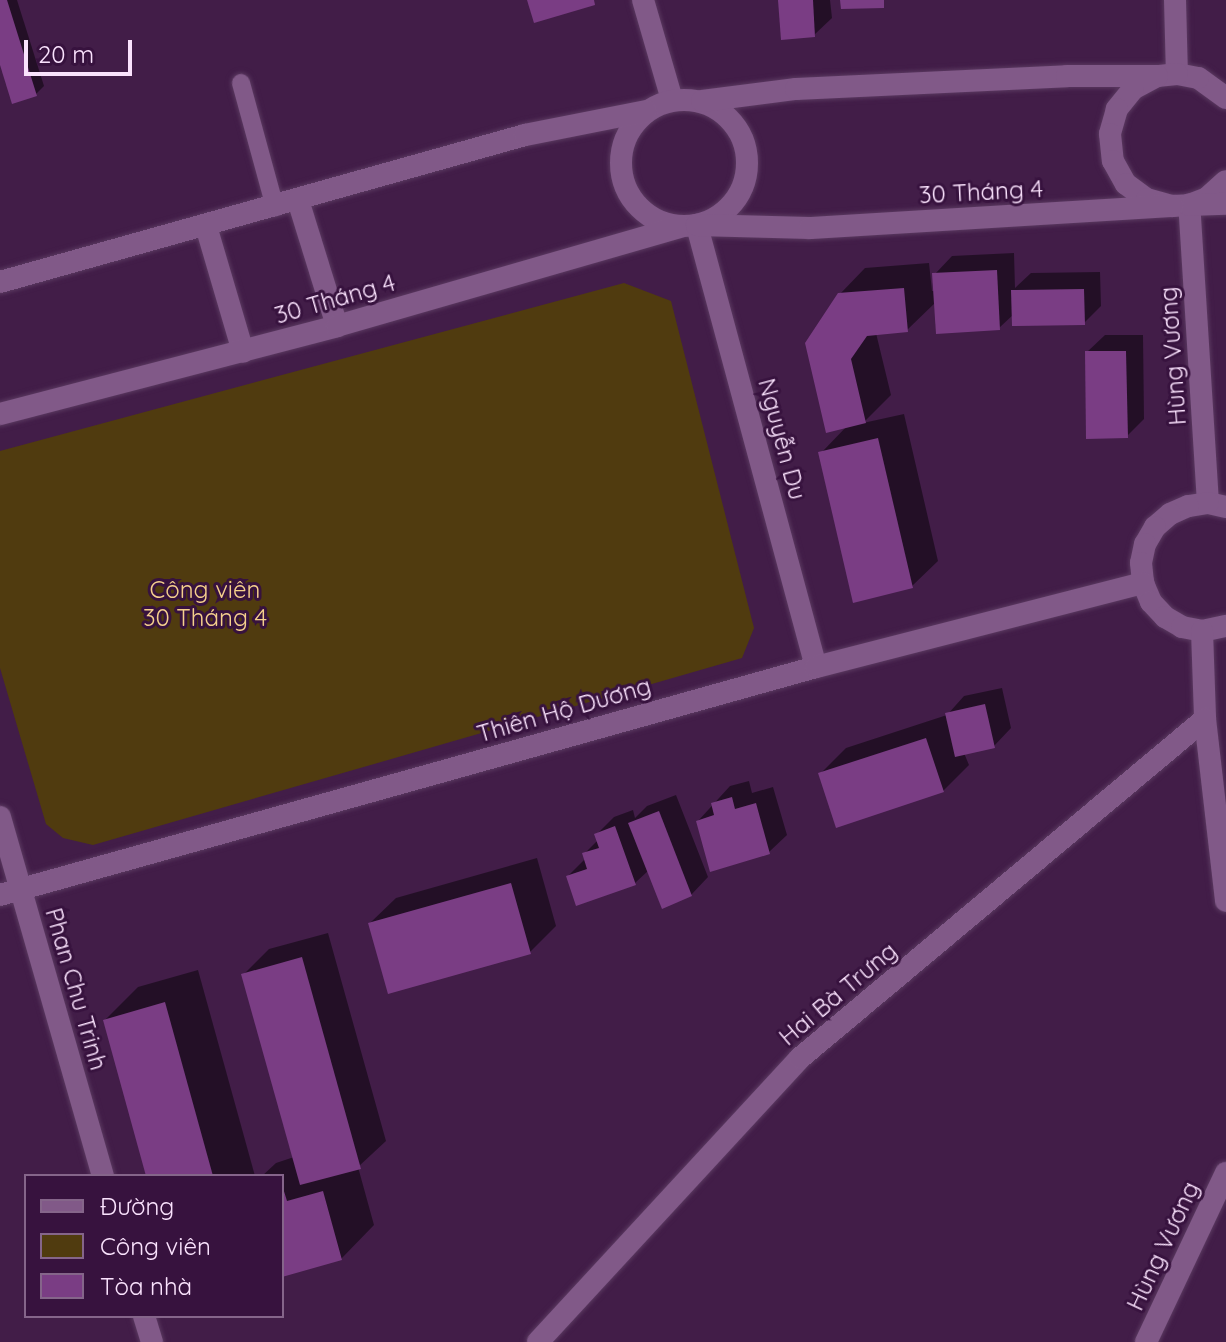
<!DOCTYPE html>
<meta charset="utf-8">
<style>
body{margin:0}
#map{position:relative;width:1226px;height:1342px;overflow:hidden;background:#421d48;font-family:Quicksand,sans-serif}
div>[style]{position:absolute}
.green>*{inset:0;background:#503b0f}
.shadow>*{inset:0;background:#0007}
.building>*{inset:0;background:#7a3d84}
.roads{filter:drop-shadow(0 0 2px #5a3960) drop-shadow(0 0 2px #5a3960)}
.service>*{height:18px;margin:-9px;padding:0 9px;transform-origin:9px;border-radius:9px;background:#815988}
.tertiary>*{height:22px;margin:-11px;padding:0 11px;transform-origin:11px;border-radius:11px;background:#815988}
.tertiary>.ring{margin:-11px;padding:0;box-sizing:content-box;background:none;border:22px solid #815988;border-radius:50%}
span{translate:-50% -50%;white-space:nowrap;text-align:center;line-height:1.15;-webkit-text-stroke:6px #37123e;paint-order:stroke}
.street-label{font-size:24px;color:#fae2fd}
.park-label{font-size:24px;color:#f5d08c}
.legend{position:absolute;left:24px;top:1174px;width:260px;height:144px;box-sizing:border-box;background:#37123e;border:2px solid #85658a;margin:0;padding:10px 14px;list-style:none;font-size:24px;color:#fae2fd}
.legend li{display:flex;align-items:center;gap:16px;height:40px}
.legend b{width:40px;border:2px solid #85658a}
.scale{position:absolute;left:24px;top:40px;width:108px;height:36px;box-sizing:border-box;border:4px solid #fae2fd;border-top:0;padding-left:10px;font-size:24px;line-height:28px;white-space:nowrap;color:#fae2fd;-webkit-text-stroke:6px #37123e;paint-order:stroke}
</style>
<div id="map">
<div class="green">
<div style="clip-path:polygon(624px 283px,671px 301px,754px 628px,742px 658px,93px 845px,63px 838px,46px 824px,0 668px,0 451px)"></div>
</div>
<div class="shadow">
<div style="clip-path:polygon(0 0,17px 0,44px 86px,36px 94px,0 59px)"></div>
<div style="clip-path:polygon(780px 0,830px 0,832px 18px,814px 35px)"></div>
<div style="clip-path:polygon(1014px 253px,1015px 288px,1031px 273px,1100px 272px,1101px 306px,1084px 323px,1014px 314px,999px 328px,936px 302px,907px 330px,876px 333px,891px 395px,863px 423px,904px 414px,938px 561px,912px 586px,821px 453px,848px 425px,839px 295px,865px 268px,929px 263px,932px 291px,935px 291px,935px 274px,952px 256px)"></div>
<div style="clip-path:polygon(1105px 335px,1143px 335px,1144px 419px,1127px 436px,1087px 352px)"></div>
<div style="clip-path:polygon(1002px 688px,1011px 728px,994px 746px,964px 753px,969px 765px,943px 791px,820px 774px,846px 748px,947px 715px,964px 696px)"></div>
<div style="clip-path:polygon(749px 781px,752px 793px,773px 787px,787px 835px,769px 852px,698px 821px,730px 786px)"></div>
<div style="clip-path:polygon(676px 795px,708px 877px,691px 895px,649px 870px,635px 883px,568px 876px,586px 858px,584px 854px,598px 840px,597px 834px,614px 817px,633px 810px,635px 818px,647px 806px)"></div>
<div style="clip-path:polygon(537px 858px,556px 926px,530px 952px,370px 923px,396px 898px)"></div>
<div style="clip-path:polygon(328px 933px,386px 1141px,358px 1167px,374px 1225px,341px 1259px,282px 1275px,282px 1176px,262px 1176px,276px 1163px,294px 1157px,243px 975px,269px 949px)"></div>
<div style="clip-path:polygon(198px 970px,255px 1176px,148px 1176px,105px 1020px,138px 987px)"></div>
</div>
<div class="building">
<div style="clip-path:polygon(0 0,7px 0,37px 96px,12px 104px,0 65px)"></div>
<div style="clip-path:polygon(527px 0,594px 0,595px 5px,534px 23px)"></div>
<div style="clip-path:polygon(778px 0,813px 0,815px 37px,781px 40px)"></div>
<div style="clip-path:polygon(840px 0,884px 0,884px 8px,841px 9px)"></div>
<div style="clip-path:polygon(997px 270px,1000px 330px,936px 334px,932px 273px)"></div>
<div style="clip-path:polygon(904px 288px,908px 332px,867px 336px,851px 359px,866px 423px,826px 433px,805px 343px,838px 293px)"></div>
<div style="clip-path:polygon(1084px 289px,1085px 325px,1012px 326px,1011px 290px)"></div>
<div style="clip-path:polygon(1085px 351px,1126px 351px,1128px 438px,1086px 439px)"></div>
<div style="clip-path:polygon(878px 438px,913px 588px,853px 603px,818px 452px)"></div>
<div style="clip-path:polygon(985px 704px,995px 748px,955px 757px,945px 713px)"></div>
<div style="clip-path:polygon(926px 738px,944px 792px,836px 828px,818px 773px)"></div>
<div style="clip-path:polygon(732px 797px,735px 809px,756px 803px,770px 854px,710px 872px,696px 821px,714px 815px,711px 803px)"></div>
<div style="clip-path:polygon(659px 811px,692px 896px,662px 909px,628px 823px)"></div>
<div style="clip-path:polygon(615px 826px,636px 885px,576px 906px,566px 876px,587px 869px,582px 853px,599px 848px,594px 834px)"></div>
<div style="clip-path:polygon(511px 883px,531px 954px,388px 994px,368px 923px)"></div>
<div style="clip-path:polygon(302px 957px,361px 1169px,300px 1185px,241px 974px)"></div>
<div style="clip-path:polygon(165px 1002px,213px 1176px,146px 1176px,103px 1020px)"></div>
<div style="clip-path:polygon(283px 1188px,287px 1201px,323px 1191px,342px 1260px,282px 1277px)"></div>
</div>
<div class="roads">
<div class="service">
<div style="left:241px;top:83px;width:129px;rotate:74.7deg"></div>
</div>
<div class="tertiary">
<div style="left:643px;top:0;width:104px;rotate:73.8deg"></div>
<div style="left:1175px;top:0;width:74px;rotate:88.5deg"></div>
<div style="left:1226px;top:98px;width:34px;rotate:-144deg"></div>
<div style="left:1198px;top:78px;width:21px;rotate:-169deg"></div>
<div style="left:1177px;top:74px;width:20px;rotate:174deg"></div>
<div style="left:1157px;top:76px;width:27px;rotate:152deg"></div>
<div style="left:1133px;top:89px;width:26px;rotate:129deg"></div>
<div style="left:1117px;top:109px;width:26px;rotate:106deg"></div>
<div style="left:1110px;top:134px;width:27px;rotate:84deg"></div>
<div style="left:1113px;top:161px;width:26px;rotate:61deg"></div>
<div style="left:1126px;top:184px;width:26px;rotate:36deg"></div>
<div style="left:1147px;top:199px;width:26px;rotate:16deg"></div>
<div style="left:1172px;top:206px;width:17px;rotate:-3deg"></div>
<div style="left:1189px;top:205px;width:19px;rotate:-21deg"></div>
<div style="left:1207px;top:198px;width:25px;rotate:-42deg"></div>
<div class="ring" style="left:621px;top:100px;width:104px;height:104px"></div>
<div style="left:702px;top:101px;width:95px;rotate:-7.3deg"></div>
<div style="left:796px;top:89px;width:271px;rotate:-2.7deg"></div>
<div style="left:1067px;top:76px;width:90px"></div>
<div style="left:298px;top:200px;width:132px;rotate:72.8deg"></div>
<div style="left:206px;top:226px;width:131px;rotate:73.6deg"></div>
<div style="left:0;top:282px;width:545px;rotate:-15.64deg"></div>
<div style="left:525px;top:135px;width:123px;rotate:-11.2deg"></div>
<div style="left:0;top:414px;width:348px;rotate:-14.6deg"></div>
<div style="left:337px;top:326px;width:358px;rotate:-16.1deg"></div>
<div style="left:1208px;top:503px;width:299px;rotate:-93.6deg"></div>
<div style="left:1189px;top:205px;width:37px;rotate:-2deg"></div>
<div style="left:1226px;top:507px;width:18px;rotate:-167deg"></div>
<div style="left:1208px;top:503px;width:20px;rotate:171deg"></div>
<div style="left:1188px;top:506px;width:20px;rotate:156deg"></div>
<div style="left:1170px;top:514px;width:20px;rotate:139deg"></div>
<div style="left:1155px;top:527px;width:20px;rotate:120deg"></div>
<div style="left:1145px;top:544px;width:19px;rotate:102deg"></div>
<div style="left:1141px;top:563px;width:20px;rotate:84deg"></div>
<div style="left:1143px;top:583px;width:21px;rotate:67deg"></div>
<div style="left:1151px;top:602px;width:21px;rotate:47deg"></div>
<div style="left:1165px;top:617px;width:20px;rotate:30deg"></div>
<div style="left:1182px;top:627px;width:20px;rotate:11deg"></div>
<div style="left:1202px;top:631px;width:25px;rotate:-12deg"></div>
<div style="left:1202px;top:631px;width:88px;rotate:88deg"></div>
<div style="left:1205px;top:719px;width:183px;rotate:83.4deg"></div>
<div style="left:816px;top:667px;width:458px;rotate:-105.1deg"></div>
<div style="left:697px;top:225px;width:113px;rotate:1.5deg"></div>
<div style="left:810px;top:228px;width:363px;rotate:-3.5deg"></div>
<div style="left:0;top:817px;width:373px;rotate:74deg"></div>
<div style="left:0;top:895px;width:847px;rotate:-15.61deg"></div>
<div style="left:816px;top:667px;width:338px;rotate:-14.4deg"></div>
<div style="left:144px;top:1316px;width:27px;rotate:73deg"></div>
<div style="left:538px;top:1342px;width:386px;rotate:-47.3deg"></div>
<div style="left:800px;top:1058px;width:528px;rotate:-39.93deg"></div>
<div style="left:1146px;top:1342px;width:187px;rotate:-64.7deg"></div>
</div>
</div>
<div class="street-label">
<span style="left:981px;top:192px;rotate:-3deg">30 Tháng 4</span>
<span style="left:335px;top:299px;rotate:-16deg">30 Tháng 4</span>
<span style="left:1173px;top:356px;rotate:-94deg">Hùng Vương</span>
<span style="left:782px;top:439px;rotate:75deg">Nguyễn Du</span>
<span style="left:564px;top:710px;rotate:-16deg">Thiên Hộ Dương</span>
<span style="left:76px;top:989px;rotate:74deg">Phan Chu Trinh</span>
<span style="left:838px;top:994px;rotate:-40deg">Hai Bà Trưng</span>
<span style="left:1163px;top:1246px;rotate:-65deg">Hùng Vương</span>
</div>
<div class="park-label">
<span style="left:205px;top:604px">Công viên<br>30 Tháng 4</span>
</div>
<ul class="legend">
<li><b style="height:10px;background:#815988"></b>Đường</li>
<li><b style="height:22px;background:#503b0f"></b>Công viên</li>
<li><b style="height:22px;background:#7a3d84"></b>Tòa nhà</li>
</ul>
<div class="scale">20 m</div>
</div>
